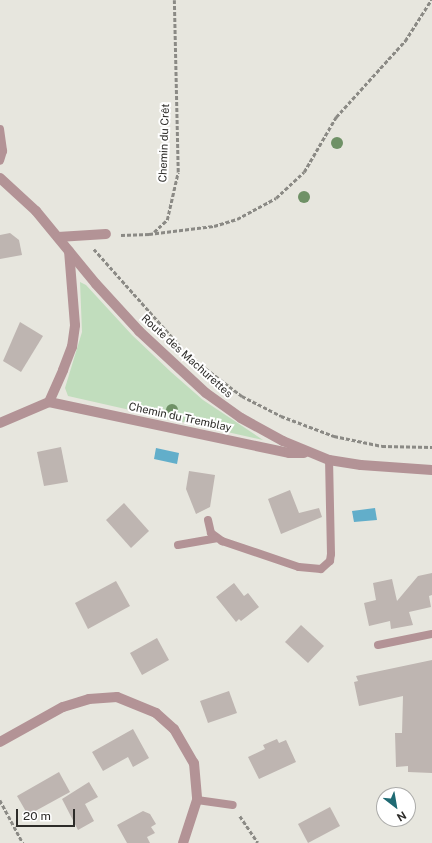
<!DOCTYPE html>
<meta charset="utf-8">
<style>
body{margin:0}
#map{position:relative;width:432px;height:843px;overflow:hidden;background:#e7e6de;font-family:"Public Sans",sans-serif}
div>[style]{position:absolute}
.green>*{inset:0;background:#c1ddbd}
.water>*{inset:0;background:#62aeca}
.building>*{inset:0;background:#beb5b1}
.path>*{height:2.5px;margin-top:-1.25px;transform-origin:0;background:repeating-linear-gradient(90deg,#8b8a85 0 4px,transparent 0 6px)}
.lane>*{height:8px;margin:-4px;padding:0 4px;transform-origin:4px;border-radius:4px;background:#b39396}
.street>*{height:10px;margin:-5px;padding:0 5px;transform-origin:5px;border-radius:5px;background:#b39396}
.trees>*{width:12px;height:12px;margin:-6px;border-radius:50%;background:#6f9166}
span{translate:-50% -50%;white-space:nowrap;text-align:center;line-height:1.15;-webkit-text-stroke:4px #fff;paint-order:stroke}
.street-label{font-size:11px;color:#2d2c29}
.north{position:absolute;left:376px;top:787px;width:40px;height:40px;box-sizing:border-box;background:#fff;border:1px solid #ababa9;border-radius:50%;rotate:149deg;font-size:11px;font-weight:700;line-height:16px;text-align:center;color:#2d2c29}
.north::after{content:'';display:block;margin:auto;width:14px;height:18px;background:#1f6a73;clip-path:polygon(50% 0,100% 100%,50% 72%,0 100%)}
.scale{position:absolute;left:16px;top:809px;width:59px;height:18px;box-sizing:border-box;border:2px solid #2d2c29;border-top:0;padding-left:5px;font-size:12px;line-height:14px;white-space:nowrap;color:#2d2c29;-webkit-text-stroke:3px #fff;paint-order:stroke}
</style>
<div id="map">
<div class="green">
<div style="clip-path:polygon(80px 282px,86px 285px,132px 335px,171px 372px,203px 400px,263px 440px,68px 396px,65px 388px,82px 332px)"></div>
</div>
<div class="water">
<div style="clip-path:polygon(156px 448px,179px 453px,177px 464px,154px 459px)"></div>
<div style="clip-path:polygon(375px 508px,377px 520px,354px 522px,352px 511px)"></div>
</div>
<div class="building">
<div style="clip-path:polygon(10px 233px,19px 240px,22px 255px,0 259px,0 235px)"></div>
<div style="clip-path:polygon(20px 322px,43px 336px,21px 372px,3px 361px)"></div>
<div style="clip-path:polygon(61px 447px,68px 482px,44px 486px,37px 452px)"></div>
<div style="clip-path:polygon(189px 471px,215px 475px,210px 507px,196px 514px,186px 489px)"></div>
<div style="clip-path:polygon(290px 490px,299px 513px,319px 508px,322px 517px,281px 534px,268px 499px)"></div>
<div style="clip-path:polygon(124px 503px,149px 531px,131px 548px,106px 520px)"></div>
<div style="clip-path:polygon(432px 573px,432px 595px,429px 596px,431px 607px,409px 612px,413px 625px,391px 629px,390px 621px,369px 626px,364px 603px,376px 600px,373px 583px,392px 579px,397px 601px,418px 576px)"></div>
<div style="clip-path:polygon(116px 581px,130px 606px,88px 629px,75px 603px)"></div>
<div style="clip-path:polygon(234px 583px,244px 596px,248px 593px,259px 607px,241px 621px,239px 619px,236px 622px,216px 597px)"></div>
<div style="clip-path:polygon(301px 625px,324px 646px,308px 663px,285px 642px)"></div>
<div style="clip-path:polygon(157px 638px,169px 660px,142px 675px,130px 653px)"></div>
<div style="clip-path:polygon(432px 660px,432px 773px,408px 772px,408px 766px,396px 767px,395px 733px,402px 733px,403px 696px,359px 706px,354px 682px,358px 681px,356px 676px)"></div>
<div style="clip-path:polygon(229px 691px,237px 713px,208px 723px,200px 701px)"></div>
<div style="clip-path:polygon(133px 729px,149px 758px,133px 767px,128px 757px,103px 771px,92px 752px)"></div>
<div style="clip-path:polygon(277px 739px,279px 743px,286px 740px,296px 762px,259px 779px,248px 757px,265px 749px,263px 745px)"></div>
<div style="clip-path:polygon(59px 772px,70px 792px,28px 815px,17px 796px)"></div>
<div style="clip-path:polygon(89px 782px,98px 797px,85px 804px,94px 821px,78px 830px,62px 799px)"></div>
<div style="clip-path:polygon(330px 807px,340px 826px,308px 843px,298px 824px)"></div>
<div style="clip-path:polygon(143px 811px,150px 814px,156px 824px,151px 827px,155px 833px,147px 837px,150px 843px,127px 843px,117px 825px)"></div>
</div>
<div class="path">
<div style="left:154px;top:232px;width:18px;rotate:-43deg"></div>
<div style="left:167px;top:220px;width:49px;rotate:-77.1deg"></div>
<div style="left:178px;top:172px;width:172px;rotate:-91.3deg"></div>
<div style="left:149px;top:234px;width:65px;rotate:-7deg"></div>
<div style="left:214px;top:226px;width:24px;rotate:-17deg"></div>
<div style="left:237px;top:219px;width:44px;rotate:-28.3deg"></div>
<div style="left:276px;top:198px;width:38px;rotate:-43deg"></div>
<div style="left:304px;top:172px;width:64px;rotate:-59.8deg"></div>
<div style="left:336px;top:117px;width:103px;rotate:-47.8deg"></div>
<div style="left:405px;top:41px;width:49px;rotate:-57.6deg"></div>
<div style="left:121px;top:235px;width:29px;rotate:-2deg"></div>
<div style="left:94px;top:249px;width:131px;rotate:48.4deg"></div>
<div style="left:196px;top:361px;width:58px;rotate:37.3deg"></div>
<div style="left:242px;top:396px;width:44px;rotate:27.1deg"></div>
<div style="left:281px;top:416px;width:57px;rotate:20.7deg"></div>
<div style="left:334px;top:436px;width:49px;rotate:11.8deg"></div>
<div style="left:382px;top:446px;width:50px;rotate:1.1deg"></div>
<div style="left:0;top:800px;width:49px;rotate:61.9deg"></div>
<div style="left:240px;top:816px;width:32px;rotate:56deg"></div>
</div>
<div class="lane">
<div style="left:0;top:129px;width:22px;rotate:82deg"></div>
<div style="left:3px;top:151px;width:10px;rotate:107deg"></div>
<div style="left:208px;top:520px;width:13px;rotate:77deg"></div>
<div style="left:211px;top:533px;width:14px;rotate:36deg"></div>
<div style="left:222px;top:541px;width:81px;rotate:18.7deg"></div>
<div style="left:299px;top:567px;width:22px;rotate:5deg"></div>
<div style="left:321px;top:569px;width:12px;rotate:-42deg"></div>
<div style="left:330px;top:561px;width:7px;rotate:-82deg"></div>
<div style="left:331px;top:554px;width:94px;rotate:-91.2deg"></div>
<div style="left:178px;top:545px;width:39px;rotate:-10deg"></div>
<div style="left:378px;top:645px;width:55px;rotate:-11.5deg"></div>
<div style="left:197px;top:800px;width:36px;rotate:8deg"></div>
</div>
<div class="street">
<div style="left:0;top:178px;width:49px;rotate:42.5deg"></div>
<div style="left:36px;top:211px;width:94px;rotate:50.6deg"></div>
<div style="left:96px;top:284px;width:64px;rotate:47.5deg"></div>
<div style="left:139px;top:331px;width:91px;rotate:42.8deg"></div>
<div style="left:206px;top:393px;width:43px;rotate:35.5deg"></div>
<div style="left:241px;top:418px;width:48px;rotate:28.7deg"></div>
<div style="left:283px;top:441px;width:50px;rotate:22.4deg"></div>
<div style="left:329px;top:460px;width:32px;rotate:9deg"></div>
<div style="left:361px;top:465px;width:71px;rotate:4deg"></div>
<div style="left:58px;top:237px;width:48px;rotate:-3.6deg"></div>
<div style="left:49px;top:402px;width:245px;rotate:12deg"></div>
<div style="left:289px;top:453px;width:15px"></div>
<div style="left:0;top:423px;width:53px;rotate:-23.2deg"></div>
<div style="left:49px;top:402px;width:35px;rotate:-66deg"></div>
<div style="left:63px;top:370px;width:25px;rotate:-69deg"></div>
<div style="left:72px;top:347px;width:22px;rotate:-82deg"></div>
<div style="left:75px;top:325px;width:74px;rotate:-94.6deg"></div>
<div style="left:0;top:742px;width:72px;rotate:-29.1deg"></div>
<div style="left:63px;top:707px;width:27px;rotate:-17deg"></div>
<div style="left:89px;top:699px;width:28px;rotate:-4deg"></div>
<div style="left:117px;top:697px;width:42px;rotate:22.3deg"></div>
<div style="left:156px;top:713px;width:24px;rotate:42deg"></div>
<div style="left:174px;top:729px;width:39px;rotate:60deg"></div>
<div style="left:194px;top:763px;width:37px;rotate:85deg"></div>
<div style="left:197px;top:800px;width:45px;rotate:108deg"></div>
</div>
<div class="trees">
<div style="left:337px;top:143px"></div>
<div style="left:304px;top:197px"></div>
<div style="left:172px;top:410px"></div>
</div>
<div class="street-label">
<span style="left:164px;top:143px;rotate:-88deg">Chemin du Crêt</span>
<span style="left:187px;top:356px;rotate:42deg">Route des Machurettes</span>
<span style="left:180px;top:417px;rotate:12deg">Chemin du Tremblay</span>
</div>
<div class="north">N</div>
<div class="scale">20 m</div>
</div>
